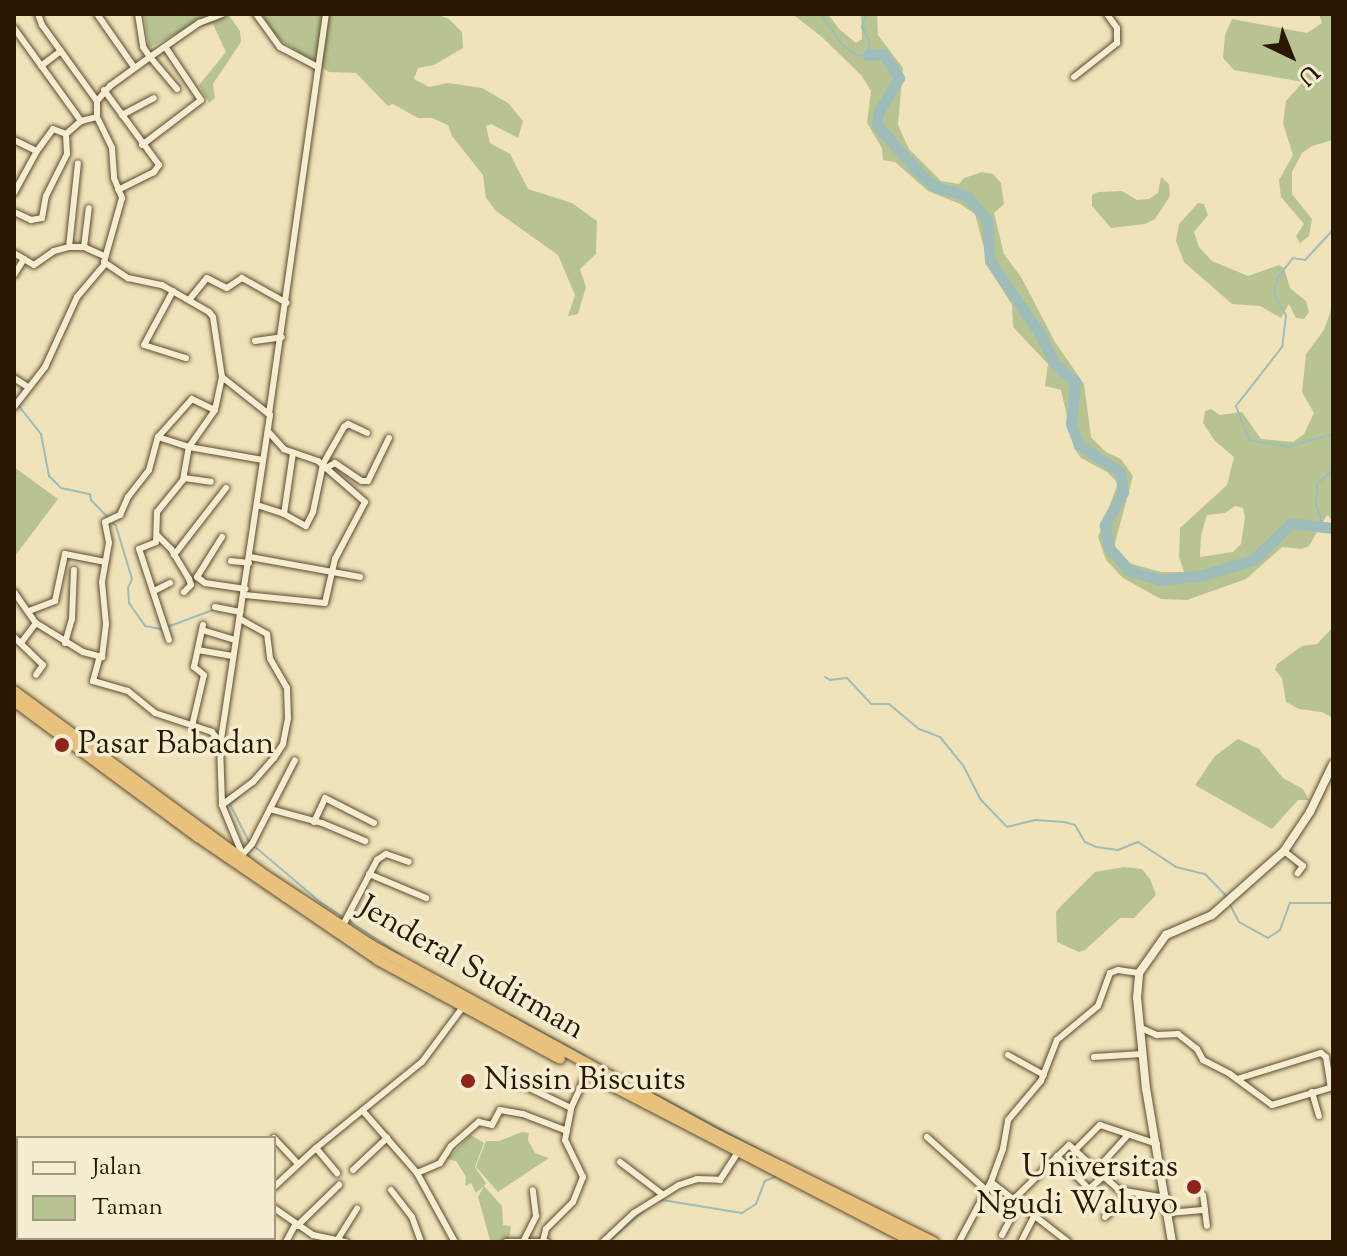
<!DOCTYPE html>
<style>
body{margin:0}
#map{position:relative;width:1347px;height:1256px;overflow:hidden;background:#f0e3b9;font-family:"Sorts Mill Goudy",serif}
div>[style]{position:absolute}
.green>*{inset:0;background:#b7c491}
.stream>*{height:2px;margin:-1px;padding:0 1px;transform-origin:1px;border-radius:1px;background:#9ebcb9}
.river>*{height:11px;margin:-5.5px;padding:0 5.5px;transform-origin:5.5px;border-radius:5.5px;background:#9ebcb9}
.roads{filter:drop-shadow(0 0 2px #5c4a30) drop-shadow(0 0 2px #5c4a30)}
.street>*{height:6px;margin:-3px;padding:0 3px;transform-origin:3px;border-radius:3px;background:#f5edd2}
.secondary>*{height:8px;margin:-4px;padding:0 4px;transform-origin:4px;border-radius:4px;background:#f5edd2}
.highway>*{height:10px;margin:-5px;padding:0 5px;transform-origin:5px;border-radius:5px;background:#e8c27c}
.dots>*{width:22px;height:22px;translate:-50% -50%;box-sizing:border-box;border:4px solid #f5edd2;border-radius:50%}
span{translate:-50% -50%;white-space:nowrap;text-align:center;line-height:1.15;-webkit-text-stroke:7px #f5edd2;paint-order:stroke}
.poi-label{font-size:32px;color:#2a1702}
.left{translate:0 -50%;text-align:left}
.right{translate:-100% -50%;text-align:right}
.street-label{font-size:32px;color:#2a1702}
.frame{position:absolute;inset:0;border:16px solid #2a1702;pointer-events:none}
.legend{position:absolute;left:16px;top:1136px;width:260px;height:104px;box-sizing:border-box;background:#f5edd2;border:2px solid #a4977f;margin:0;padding:10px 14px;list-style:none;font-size:24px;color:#2a1702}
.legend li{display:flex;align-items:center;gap:16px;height:40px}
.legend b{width:40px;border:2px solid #a4977f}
.north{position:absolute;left:1251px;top:16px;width:80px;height:80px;-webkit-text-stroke:6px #f5edd2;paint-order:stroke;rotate:137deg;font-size:22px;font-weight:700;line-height:32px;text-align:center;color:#2a1702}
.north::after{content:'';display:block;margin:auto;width:28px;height:36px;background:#2a1702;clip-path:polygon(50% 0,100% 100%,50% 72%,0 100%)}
</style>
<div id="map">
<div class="green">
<div style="clip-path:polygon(144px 14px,228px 14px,240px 31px,241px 42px,213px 84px,215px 98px,209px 103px,199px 85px,226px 52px,213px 24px,185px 29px,149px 48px)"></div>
<div style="clip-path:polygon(262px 14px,436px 14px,449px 19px,462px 32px,463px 48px,434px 65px,418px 68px,414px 79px,429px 87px,448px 83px,482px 88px,508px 103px,523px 121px,518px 138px,491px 124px,486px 126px,490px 143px,510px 154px,528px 189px,572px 203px,597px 221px,596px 254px,580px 269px,586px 287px,578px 314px,568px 316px,575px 295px,558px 255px,496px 211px,486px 198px,483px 175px,452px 136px,448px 125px,432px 118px,418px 118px,393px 104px,388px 106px,356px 73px,329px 72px,276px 37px)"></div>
<div style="clip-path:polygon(evenodd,787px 14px,828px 14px,839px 29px,856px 43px,862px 39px,861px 14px,877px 14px,878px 35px,903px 68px,898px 125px,909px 149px,941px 181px,959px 184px,964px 178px,982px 172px,993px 174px,1001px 183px,1004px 204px,994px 213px,1004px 254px,1021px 277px,1055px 342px,1084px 384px,1091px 437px,1106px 452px,1121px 459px,1133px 476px,1115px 543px,1116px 554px,1125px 562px,1161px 572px,1184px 572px,1179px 557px,1180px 528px,1227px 485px,1234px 457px,1215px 441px,1203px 423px,1205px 411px,1211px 409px,1220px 415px,1242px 412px,1261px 439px,1293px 442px,1304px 434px,1314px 413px,1302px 392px,1306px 354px,1324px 330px,1333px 304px,1333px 521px,1327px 515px,1309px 546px,1302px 549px,1282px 547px,1246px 579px,1187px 600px,1161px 599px,1123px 578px,1106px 560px,1098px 537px,1118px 483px,1107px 472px,1081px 458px,1074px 448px,1061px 390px,1045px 386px,1048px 364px,1013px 327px,1012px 305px,990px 270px,975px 214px,960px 204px,928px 191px,895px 162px,883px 160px,882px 148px,867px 123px,871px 91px,861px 75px,823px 38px,795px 16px,787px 14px,1235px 506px,1243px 508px,1245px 517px,1241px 544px,1233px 552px,1200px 557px,1201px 535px,1207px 515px,1225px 513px,1235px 506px)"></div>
<div style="clip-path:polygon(1319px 14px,1333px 14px,1333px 140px,1312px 146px,1302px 153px,1292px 172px,1292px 194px,1312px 219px,1309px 236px,1300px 243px,1296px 236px,1304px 224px,1281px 197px,1279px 180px,1293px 155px,1283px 123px,1286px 101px,1303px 82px,1234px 70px,1223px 58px,1225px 35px,1232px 19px,1307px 33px,1322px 23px)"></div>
<div style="clip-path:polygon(1161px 177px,1169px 184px,1170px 196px,1155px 219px,1145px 224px,1111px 228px,1092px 206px,1092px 195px,1098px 192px,1122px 191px,1137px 200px,1149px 199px,1158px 193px)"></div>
<div style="clip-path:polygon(1198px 203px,1204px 204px,1208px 215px,1194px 232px,1199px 247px,1212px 261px,1248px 276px,1279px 265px,1284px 268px,1290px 288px,1306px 301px,1309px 312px,1304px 319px,1296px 318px,1289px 304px,1281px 318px,1260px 306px,1232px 304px,1184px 262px,1176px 241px,1179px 224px)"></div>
<div style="clip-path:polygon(14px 467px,58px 499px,15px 556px,14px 555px)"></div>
<div style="clip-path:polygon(1333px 627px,1333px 718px,1322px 712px,1299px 709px,1286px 702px,1282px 678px,1275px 670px,1277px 664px,1302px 646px,1317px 644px)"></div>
<div style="clip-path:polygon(1238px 739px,1259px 749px,1283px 778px,1303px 789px,1309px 800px,1298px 800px,1272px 829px,1195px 785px,1215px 756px)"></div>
<div style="clip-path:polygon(1124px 867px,1142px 869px,1150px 879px,1156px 895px,1134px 918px,1120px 918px,1085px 950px,1079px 952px,1057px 942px,1056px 912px,1060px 907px,1095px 872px)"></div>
<div style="clip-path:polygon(522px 1132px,529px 1133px,528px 1140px,535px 1153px,549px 1158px,498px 1192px,476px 1167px,486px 1141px,499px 1141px)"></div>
<div style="clip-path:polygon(471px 1135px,484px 1143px,475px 1167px,486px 1183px,484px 1186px,502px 1206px,503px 1225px,511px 1226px,509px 1240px,490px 1240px,478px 1197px,484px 1186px,476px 1193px,471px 1183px,465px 1186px,466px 1177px,460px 1167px,456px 1161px,447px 1159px)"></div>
</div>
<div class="stream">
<div style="left:820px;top:14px;width:37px;rotate:54deg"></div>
<div style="left:842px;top:44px;width:18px;rotate:38deg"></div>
<div style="left:856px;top:55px;width:12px"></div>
<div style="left:868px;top:55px;width:15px;rotate:-86deg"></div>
<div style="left:869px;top:40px;width:15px;rotate:-118deg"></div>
<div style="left:862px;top:27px;width:14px;rotate:-73deg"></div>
<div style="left:1333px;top:230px;width:41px;rotate:133deg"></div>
<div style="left:1305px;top:260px;width:12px;rotate:-171deg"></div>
<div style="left:1293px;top:258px;width:24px;rotate:128deg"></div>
<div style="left:1278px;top:277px;width:16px;rotate:104deg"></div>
<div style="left:1274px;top:293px;width:26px;rotate:62deg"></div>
<div style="left:1286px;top:316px;width:31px;rotate:97deg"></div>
<div style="left:1282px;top:347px;width:75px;rotate:127.9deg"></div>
<div style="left:1236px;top:406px;width:36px;rotate:69deg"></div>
<div style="left:1249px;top:440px;width:39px;rotate:10deg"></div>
<div style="left:1287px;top:447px;width:48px;rotate:-15.8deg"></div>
<div style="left:19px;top:406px;width:36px;rotate:52deg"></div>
<div style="left:41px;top:434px;width:43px;rotate:79.2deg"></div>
<div style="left:49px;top:476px;width:17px;rotate:45deg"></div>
<div style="left:61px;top:488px;width:30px;rotate:12deg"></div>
<div style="left:90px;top:494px;width:6px;rotate:81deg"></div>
<div style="left:91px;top:500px;width:36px;rotate:46deg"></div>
<div style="left:116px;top:526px;width:55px;rotate:73.2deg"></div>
<div style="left:132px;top:579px;width:10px;rotate:114deg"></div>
<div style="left:128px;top:588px;width:15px;rotate:86deg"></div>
<div style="left:129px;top:603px;width:28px;rotate:55deg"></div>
<div style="left:145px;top:626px;width:16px;rotate:11deg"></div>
<div style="left:1323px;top:526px;width:23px;rotate:-108deg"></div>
<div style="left:1316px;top:504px;width:20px;rotate:-87deg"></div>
<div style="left:1317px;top:484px;width:22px;rotate:-43deg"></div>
<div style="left:167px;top:627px;width:49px;rotate:-20.3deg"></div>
<div style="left:825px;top:677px;width:6px;rotate:31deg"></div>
<div style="left:830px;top:680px;width:17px;rotate:-7deg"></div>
<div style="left:847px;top:678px;width:35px;rotate:47deg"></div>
<div style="left:871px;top:704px;width:18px"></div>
<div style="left:889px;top:704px;width:39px;rotate:40deg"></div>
<div style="left:919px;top:729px;width:22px;rotate:21deg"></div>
<div style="left:940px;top:737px;width:38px;rotate:51deg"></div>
<div style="left:964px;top:767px;width:37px;rotate:63deg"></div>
<div style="left:981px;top:800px;width:37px;rotate:46deg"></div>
<div style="left:1007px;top:827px;width:29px;rotate:-14deg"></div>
<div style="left:1035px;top:820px;width:29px;rotate:4deg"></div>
<div style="left:1064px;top:822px;width:11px;rotate:15deg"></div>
<div style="left:1075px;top:825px;width:20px;rotate:60deg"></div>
<div style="left:1085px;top:842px;width:12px;rotate:24deg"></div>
<div style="left:1096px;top:847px;width:22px;rotate:8deg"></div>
<div style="left:1118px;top:850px;width:22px;rotate:-22deg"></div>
<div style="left:1138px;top:842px;width:45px;rotate:33.3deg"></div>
<div style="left:1176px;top:867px;width:30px;rotate:14deg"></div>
<div style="left:1205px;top:874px;width:32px;rotate:46deg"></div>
<div style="left:286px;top:744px;width:32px;rotate:-81deg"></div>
<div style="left:239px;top:797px;width:11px;rotate:142deg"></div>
<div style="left:230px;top:804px;width:42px;rotate:63.4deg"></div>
<div style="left:254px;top:846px;width:87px;rotate:40.3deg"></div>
<div style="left:320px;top:902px;width:98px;rotate:33.4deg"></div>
<div style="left:1229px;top:903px;width:21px;rotate:62deg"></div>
<div style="left:1239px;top:922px;width:33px;rotate:29deg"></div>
<div style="left:1268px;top:938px;width:14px;rotate:-34deg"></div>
<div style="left:1280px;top:930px;width:29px;rotate:-70deg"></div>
<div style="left:1290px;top:903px;width:43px"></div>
<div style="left:510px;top:1015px;width:85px;rotate:28.7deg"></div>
<div style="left:636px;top:1084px;width:168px;rotate:28.1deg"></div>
<div style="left:662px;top:1200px;width:81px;rotate:9.2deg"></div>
<div style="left:742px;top:1213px;width:17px;rotate:-33deg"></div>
<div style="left:756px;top:1204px;width:25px;rotate:-69deg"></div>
<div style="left:765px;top:1181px;width:13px;rotate:-23deg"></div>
<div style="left:608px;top:1242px;width:50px;rotate:-41deg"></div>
</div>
<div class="river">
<div style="left:868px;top:55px;width:15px;rotate:-4deg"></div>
<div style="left:883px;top:54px;width:29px;rotate:56deg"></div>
<div style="left:899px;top:78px;width:41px;rotate:121deg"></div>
<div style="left:878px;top:113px;width:12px;rotate:95deg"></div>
<div style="left:877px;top:125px;width:68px;rotate:48.6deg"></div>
<div style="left:922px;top:176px;width:18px;rotate:38deg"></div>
<div style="left:936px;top:187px;width:32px;rotate:16deg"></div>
<div style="left:967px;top:196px;width:31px;rotate:50deg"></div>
<div style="left:987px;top:220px;width:41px;rotate:85.8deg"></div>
<div style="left:990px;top:261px;width:86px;rotate:55.4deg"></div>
<div style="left:1039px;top:332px;width:34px;rotate:64deg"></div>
<div style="left:1054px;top:363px;width:28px;rotate:41deg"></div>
<div style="left:1075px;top:381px;width:43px;rotate:95.3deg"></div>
<div style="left:1071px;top:424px;width:22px;rotate:69deg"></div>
<div style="left:1079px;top:445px;width:49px;rotate:33.4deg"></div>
<div style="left:1120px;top:472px;width:20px;rotate:81deg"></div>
<div style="left:1123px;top:492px;width:38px;rotate:119deg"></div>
<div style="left:1105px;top:525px;width:23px;rotate:80deg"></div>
<div style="left:1109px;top:548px;width:31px;rotate:48deg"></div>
<div style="left:1130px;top:571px;width:33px;rotate:16deg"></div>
<div style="left:1162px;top:580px;width:41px;rotate:-7deg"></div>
<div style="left:1203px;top:575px;width:52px;rotate:-16.7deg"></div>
<div style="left:1253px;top:560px;width:53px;rotate:-44.2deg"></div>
<div style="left:1291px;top:523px;width:42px;rotate:6.8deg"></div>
</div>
<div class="roads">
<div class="street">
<div style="left:38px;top:14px;width:12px;rotate:70deg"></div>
<div style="left:42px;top:25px;width:94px;rotate:54.1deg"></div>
<div style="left:97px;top:14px;width:65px;rotate:55.1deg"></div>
<div style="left:138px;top:14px;width:33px;rotate:81deg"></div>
<div style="left:143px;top:47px;width:12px;rotate:55deg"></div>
<div style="left:150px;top:57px;width:49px;rotate:144.1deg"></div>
<div style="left:110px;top:86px;width:20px;rotate:131deg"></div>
<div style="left:97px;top:101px;width:16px;rotate:90deg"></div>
<div style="left:97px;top:117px;width:34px;rotate:64deg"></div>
<div style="left:112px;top:148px;width:30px;rotate:86deg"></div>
<div style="left:114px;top:178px;width:22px;rotate:68deg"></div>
<div style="left:122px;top:198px;width:66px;rotate:105.7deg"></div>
<div style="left:104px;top:262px;width:29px;rotate:34deg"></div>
<div style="left:128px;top:278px;width:35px;rotate:12deg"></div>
<div style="left:162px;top:285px;width:54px;rotate:29.9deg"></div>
<div style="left:209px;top:312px;width:6px;rotate:51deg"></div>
<div style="left:213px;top:317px;width:61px;rotate:81.5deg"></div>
<div style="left:222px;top:377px;width:61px;rotate:38.4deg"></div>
<div style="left:270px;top:415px;width:333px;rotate:98.6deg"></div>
<div style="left:220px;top:744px;width:61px;rotate:88.1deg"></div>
<div style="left:222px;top:805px;width:55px;rotate:67.6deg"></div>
<div style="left:256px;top:14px;width:41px;rotate:54deg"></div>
<div style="left:280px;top:47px;width:43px;rotate:27.8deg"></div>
<div style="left:14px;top:28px;width:115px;rotate:54.2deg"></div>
<div style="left:41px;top:66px;width:25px;rotate:-37deg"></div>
<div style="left:1074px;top:77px;width:55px;rotate:-38.3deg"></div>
<div style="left:1117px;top:43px;width:15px;rotate:-90deg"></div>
<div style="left:1117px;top:28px;width:17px;rotate:-126deg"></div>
<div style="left:177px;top:89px;width:42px;rotate:-130.2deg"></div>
<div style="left:150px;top:57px;width:60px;rotate:-34.8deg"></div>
<div style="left:199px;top:23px;width:25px;rotate:-21deg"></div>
<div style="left:104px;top:90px;width:93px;rotate:53.7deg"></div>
<div style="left:159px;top:165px;width:9px;rotate:126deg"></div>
<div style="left:154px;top:172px;width:40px;rotate:153.4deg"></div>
<div style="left:122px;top:115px;width:36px;rotate:-28deg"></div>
<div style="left:14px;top:140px;width:25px;rotate:26deg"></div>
<div style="left:37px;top:151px;width:27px;rotate:-54deg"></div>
<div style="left:53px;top:129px;width:14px;rotate:21deg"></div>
<div style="left:66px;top:134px;width:20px;rotate:-41deg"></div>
<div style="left:81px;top:121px;width:16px;rotate:-14deg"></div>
<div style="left:142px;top:145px;width:74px;rotate:-37.3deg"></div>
<div style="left:201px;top:100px;width:63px;rotate:-123.9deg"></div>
<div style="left:14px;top:193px;width:48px;rotate:-61.3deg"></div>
<div style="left:14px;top:212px;width:19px;rotate:25deg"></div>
<div style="left:31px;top:220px;width:11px;rotate:-10deg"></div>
<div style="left:42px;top:218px;width:22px;rotate:-80deg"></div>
<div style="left:46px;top:196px;width:47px;rotate:-63.4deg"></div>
<div style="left:67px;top:154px;width:20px;rotate:-93deg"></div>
<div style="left:69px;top:247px;width:84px;rotate:-83.9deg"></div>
<div style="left:84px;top:247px;width:39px;rotate:-83deg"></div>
<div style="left:14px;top:253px;width:23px;rotate:31deg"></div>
<div style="left:34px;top:265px;width:24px;rotate:-35deg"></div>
<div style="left:54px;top:251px;width:16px;rotate:-15deg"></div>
<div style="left:69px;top:247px;width:15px"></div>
<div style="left:84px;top:247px;width:22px;rotate:24deg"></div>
<div style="left:14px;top:275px;width:19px;rotate:-58deg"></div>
<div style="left:173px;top:291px;width:61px;rotate:118.2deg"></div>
<div style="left:144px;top:345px;width:44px;rotate:17.2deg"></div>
<div style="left:189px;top:300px;width:28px;rotate:-51deg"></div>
<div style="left:207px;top:278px;width:22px;rotate:27deg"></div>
<div style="left:227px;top:288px;width:18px;rotate:-34deg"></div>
<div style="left:242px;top:278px;width:51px;rotate:29.1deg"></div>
<div style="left:255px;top:341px;width:27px;rotate:-8deg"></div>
<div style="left:14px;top:378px;width:17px;rotate:33deg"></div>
<div style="left:14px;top:407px;width:51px;rotate:-52.2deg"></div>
<div style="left:45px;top:367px;width:77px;rotate:-65.4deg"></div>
<div style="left:77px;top:297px;width:43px;rotate:-49.7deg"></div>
<div style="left:269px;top:414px;width:404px;rotate:-81.9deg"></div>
<div style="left:158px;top:437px;width:51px;rotate:-48.2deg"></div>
<div style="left:192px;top:399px;width:25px;rotate:26deg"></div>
<div style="left:326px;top:468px;width:10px;rotate:-29deg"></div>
<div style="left:335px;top:463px;width:32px;rotate:34deg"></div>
<div style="left:362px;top:481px;width:6px"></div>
<div style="left:368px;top:481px;width:48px;rotate:-64deg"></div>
<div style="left:184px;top:478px;width:27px;rotate:8deg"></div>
<div style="left:257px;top:505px;width:28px;rotate:18deg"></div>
<div style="left:284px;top:514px;width:25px;rotate:29deg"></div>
<div style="left:306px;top:526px;width:16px;rotate:-63deg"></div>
<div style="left:313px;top:512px;width:49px;rotate:-78.2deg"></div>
<div style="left:323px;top:464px;width:43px;rotate:-60.4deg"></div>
<div style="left:344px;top:427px;width:5px;rotate:-37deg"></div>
<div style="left:348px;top:424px;width:21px;rotate:25deg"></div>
<div style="left:284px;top:514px;width:62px;rotate:-81.6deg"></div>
<div style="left:157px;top:535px;width:20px;rotate:45deg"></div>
<div style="left:171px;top:549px;width:35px;rotate:59deg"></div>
<div style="left:189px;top:579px;width:6px;rotate:72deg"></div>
<div style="left:191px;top:585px;width:10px;rotate:135deg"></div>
<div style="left:222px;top:537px;width:47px;rotate:122deg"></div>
<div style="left:197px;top:577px;width:10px;rotate:37deg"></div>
<div style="left:205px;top:583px;width:41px;rotate:8.3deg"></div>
<div style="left:174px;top:555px;width:85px;rotate:-52.2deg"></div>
<div style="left:250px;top:557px;width:112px;rotate:10.3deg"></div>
<div style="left:231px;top:561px;width:18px;rotate:6deg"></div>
<div style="left:154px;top:591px;width:18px;rotate:-27deg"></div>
<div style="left:14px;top:592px;width:38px;rotate:55deg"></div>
<div style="left:36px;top:623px;width:25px;rotate:127deg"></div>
<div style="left:245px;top:595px;width:80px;rotate:5.7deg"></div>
<div style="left:325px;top:603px;width:45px;rotate:-77.2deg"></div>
<div style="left:335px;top:559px;width:64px;rotate:-62.2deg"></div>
<div style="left:365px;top:502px;width:62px;rotate:-138.9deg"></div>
<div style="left:318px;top:461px;width:36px;rotate:-161deg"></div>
<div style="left:284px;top:449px;width:24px;rotate:-132deg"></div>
<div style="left:215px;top:607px;width:26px;rotate:11deg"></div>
<div style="left:29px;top:611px;width:28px;rotate:-21deg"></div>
<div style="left:55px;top:601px;width:48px;rotate:-78deg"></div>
<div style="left:65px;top:554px;width:41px;rotate:11.3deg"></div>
<div style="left:36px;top:623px;width:55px;rotate:31.7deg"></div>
<div style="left:83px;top:652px;width:20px;rotate:15deg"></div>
<div style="left:102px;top:657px;width:33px;rotate:-83deg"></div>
<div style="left:106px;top:624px;width:42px;rotate:-95.4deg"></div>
<div style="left:102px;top:582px;width:40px;rotate:-80deg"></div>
<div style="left:109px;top:543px;width:21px;rotate:-101deg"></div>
<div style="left:105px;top:522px;width:17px;rotate:-25deg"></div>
<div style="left:120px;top:515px;width:20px;rotate:-66deg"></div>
<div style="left:128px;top:497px;width:34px;rotate:-52deg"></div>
<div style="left:149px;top:470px;width:34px;rotate:-75deg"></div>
<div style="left:158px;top:437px;width:33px;rotate:18deg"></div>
<div style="left:189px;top:447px;width:75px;rotate:10deg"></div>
<div style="left:202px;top:630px;width:34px;rotate:17deg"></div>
<div style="left:14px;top:637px;width:40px;rotate:44deg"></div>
<div style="left:43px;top:665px;width:12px;rotate:125deg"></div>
<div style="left:169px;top:640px;width:96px;rotate:-108.2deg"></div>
<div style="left:139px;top:549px;width:18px;rotate:-22deg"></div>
<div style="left:156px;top:542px;width:30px;rotate:-88deg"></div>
<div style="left:157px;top:512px;width:41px;rotate:-50.9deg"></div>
<div style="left:183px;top:480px;width:34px;rotate:-80deg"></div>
<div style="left:189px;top:447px;width:45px;rotate:-54.9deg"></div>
<div style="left:215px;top:410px;width:34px;rotate:-78deg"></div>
<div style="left:65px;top:643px;width:25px;rotate:-74deg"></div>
<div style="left:72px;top:619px;width:49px;rotate:-87.7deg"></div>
<div style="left:198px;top:650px;width:35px;rotate:10deg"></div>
<div style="left:99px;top:659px;width:23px;rotate:105deg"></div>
<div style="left:93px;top:681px;width:36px;rotate:16deg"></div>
<div style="left:128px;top:691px;width:35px;rotate:39deg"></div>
<div style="left:155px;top:713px;width:60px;rotate:18.4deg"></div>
<div style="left:212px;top:732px;width:11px;rotate:52deg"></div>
<div style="left:192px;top:726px;width:52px;rotate:-76.8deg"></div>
<div style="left:204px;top:675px;width:13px;rotate:-141deg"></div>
<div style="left:194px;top:667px;width:43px;rotate:-77.9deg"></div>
<div style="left:222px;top:805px;width:39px;rotate:-37deg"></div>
<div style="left:253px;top:782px;width:32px;rotate:-49deg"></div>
<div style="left:274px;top:758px;width:17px;rotate:-57deg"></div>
<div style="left:283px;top:744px;width:26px;rotate:-79deg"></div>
<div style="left:288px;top:718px;width:30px;rotate:-92deg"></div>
<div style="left:287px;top:688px;width:34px;rotate:-120deg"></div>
<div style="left:270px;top:658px;width:24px;rotate:-97deg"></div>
<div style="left:267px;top:634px;width:31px;rotate:-151deg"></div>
<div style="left:270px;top:809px;width:54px;rotate:15.1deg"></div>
<div style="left:322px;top:823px;width:47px;rotate:22.7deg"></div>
<div style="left:314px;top:822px;width:26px;rotate:-65deg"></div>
<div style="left:325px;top:798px;width:55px;rotate:27deg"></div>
<div style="left:1284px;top:851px;width:24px;rotate:38deg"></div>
<div style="left:1303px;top:866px;width:9px;rotate:126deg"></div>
<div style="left:242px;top:855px;width:15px;rotate:-48deg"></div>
<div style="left:252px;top:844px;width:94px;rotate:-62.9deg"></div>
<div style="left:369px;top:874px;width:62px;rotate:22.8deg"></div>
<div style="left:342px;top:927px;width:76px;rotate:-62.4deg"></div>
<div style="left:377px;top:860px;width:11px;rotate:-34deg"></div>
<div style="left:386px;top:854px;width:24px;rotate:19deg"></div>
<div style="left:1139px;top:1027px;width:20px;rotate:24deg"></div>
<div style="left:1157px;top:1035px;width:21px;rotate:-3deg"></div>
<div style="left:1178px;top:1034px;width:24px;rotate:38deg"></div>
<div style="left:1197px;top:1049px;width:13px;rotate:61deg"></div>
<div style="left:1203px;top:1060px;width:30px;rotate:27deg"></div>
<div style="left:1230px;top:1074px;width:52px;rotate:36.4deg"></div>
<div style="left:1272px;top:1105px;width:64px;rotate:-16.4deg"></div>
<div style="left:1008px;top:1055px;width:41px;rotate:29.1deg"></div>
<div style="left:1094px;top:1057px;width:48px;rotate:-3.6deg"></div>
<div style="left:1237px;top:1079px;width:88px;rotate:-17.2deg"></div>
<div style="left:1321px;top:1053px;width:6px;rotate:39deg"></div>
<div style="left:1326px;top:1057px;width:30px;rotate:81deg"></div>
<div style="left:523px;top:1085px;width:53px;rotate:25.6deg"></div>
<div style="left:1312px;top:1092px;width:25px;rotate:74deg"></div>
<div style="left:363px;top:1111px;width:82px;rotate:48.9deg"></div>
<div style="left:417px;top:1173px;width:79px;rotate:61.2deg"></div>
<div style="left:927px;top:1137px;width:79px;rotate:41.9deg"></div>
<div style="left:274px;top:1138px;width:35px;rotate:47deg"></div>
<div style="left:316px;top:1148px;width:33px;rotate:50deg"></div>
<div style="left:1076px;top:1149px;width:34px;rotate:-45deg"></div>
<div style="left:1100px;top:1125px;width:60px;rotate:18.4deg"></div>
<div style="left:1057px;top:1156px;width:46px;rotate:45.9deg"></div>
<div style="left:1089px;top:1189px;width:20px;rotate:-41deg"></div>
<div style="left:620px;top:1162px;width:53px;rotate:37.3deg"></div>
<div style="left:1097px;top:1169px;width:46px;rotate:-47.6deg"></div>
<div style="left:353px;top:1170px;width:47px;rotate:-43.3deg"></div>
<div style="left:417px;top:1173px;width:25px;rotate:-23deg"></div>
<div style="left:440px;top:1163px;width:20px;rotate:-57deg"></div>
<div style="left:451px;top:1146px;width:37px;rotate:-41deg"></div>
<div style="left:479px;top:1122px;width:13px;rotate:13deg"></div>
<div style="left:492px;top:1125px;width:17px;rotate:-62deg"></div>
<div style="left:500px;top:1110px;width:23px;rotate:10deg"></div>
<div style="left:523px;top:1114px;width:47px;rotate:21.1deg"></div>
<div style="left:991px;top:1182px;width:98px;rotate:37.9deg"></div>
<div style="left:274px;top:1187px;width:57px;rotate:-42.9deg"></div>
<div style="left:316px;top:1148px;width:136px;rotate:-39.1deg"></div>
<div style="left:422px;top:1062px;width:72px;rotate:-53.4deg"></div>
<div style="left:391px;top:1190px;width:34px;rotate:52deg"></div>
<div style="left:412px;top:1217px;width:27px;rotate:70deg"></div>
<div style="left:1203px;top:1195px;width:15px;rotate:82deg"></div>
<div style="left:1014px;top:1199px;width:77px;rotate:-44.5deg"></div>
<div style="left:1069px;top:1145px;width:67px;rotate:42deg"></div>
<div style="left:1119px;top:1190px;width:49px;rotate:9.5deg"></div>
<div style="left:274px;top:1208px;width:47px;rotate:34.7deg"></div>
<div style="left:313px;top:1235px;width:34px;rotate:12deg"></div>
<div style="left:1169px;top:1213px;width:36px;rotate:-5deg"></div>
<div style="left:1205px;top:1210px;width:16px;rotate:83deg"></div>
<div style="left:1105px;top:1217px;width:35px;rotate:-44deg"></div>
<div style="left:297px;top:1226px;width:59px;rotate:-44.3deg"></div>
<div style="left:1002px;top:1235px;width:36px;rotate:-62deg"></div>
<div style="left:247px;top:1238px;width:6px;rotate:45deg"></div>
<div style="left:338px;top:1239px;width:36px;rotate:-58deg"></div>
<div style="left:543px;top:1241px;width:12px;rotate:-76deg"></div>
<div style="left:546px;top:1229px;width:38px;rotate:-45deg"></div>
<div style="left:573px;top:1202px;width:27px;rotate:-68deg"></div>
<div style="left:583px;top:1177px;width:41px;rotate:-115.9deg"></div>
<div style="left:565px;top:1140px;width:33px;rotate:-79deg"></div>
<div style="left:571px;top:1108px;width:38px;rotate:-65deg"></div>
<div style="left:286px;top:1242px;width:19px;rotate:-62deg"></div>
<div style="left:506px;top:1242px;width:41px"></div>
<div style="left:523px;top:1242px;width:29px;rotate:-63deg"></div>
<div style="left:536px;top:1216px;width:26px;rotate:-97deg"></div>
<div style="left:603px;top:1242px;width:42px;rotate:-43.1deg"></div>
<div style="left:634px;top:1213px;width:53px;rotate:-31.9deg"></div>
<div style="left:679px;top:1185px;width:19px;rotate:-18deg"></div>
<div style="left:697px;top:1179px;width:23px;rotate:2deg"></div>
<div style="left:720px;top:1180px;width:31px;rotate:-57deg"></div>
<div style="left:959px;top:1242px;width:68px;rotate:-61.9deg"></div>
<div style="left:991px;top:1182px;width:35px;rotate:-70deg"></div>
<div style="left:1003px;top:1149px;width:29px;rotate:-80deg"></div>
<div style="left:1008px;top:1120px;width:51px;rotate:-49.8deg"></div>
<div style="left:1041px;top:1081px;width:44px;rotate:-68.7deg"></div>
<div style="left:1057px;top:1040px;width:53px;rotate:-39.7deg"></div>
<div style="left:1098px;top:1006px;width:35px;rotate:-70deg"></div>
<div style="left:1110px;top:973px;width:9px;rotate:-21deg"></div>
<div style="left:1118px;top:970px;width:21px;rotate:8deg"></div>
<div style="left:1021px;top:1242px;width:28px;rotate:-63deg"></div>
</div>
<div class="secondary">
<div style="left:1172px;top:1242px;width:155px;rotate:-99.6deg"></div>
<div style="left:1146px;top:1089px;width:91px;rotate:-95.6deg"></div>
<div style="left:1137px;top:998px;width:25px;rotate:-85deg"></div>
<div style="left:1139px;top:973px;width:47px;rotate:-54.6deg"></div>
<div style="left:1166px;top:935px;width:50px;rotate:-23.5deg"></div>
<div style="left:1212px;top:915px;width:96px;rotate:-41.6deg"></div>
<div style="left:1284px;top:851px;width:47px;rotate:-56.3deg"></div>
<div style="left:1310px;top:812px;width:53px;rotate:-64.4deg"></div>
</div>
<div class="highway">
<div style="left:14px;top:691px;width:313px;rotate:36.3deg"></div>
<div style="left:266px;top:876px;width:126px;rotate:33.3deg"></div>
<div style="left:371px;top:945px;width:396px;rotate:28.7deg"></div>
<div style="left:718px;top:1135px;width:241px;rotate:26.4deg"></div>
<div style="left:14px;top:701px;width:229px;rotate:36.5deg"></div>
<div style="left:198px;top:837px;width:218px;rotate:34.3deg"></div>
<div style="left:378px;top:960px;width:207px;rotate:28.5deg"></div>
<div style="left:599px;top:1079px;width:355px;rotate:27.4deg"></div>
</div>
</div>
<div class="dots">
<div style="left:62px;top:745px;background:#8f2418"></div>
<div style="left:468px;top:1081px;background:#8f2418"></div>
<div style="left:1194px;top:1187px;background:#8f2418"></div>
</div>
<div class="poi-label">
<span class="left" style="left:78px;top:745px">Pasar Babadan</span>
<span class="left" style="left:484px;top:1081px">Nissin Biscuits</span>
<span class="right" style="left:1178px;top:1187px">Universitas<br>Ngudi Waluyo</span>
</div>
<div class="street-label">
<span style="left:471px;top:969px;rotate:30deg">Jenderal Sudirman</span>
</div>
<div class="frame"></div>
<ul class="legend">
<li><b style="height:10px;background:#f5edd2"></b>Jalan</li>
<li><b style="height:22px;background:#b7c491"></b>Taman</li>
</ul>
<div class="north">U</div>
</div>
